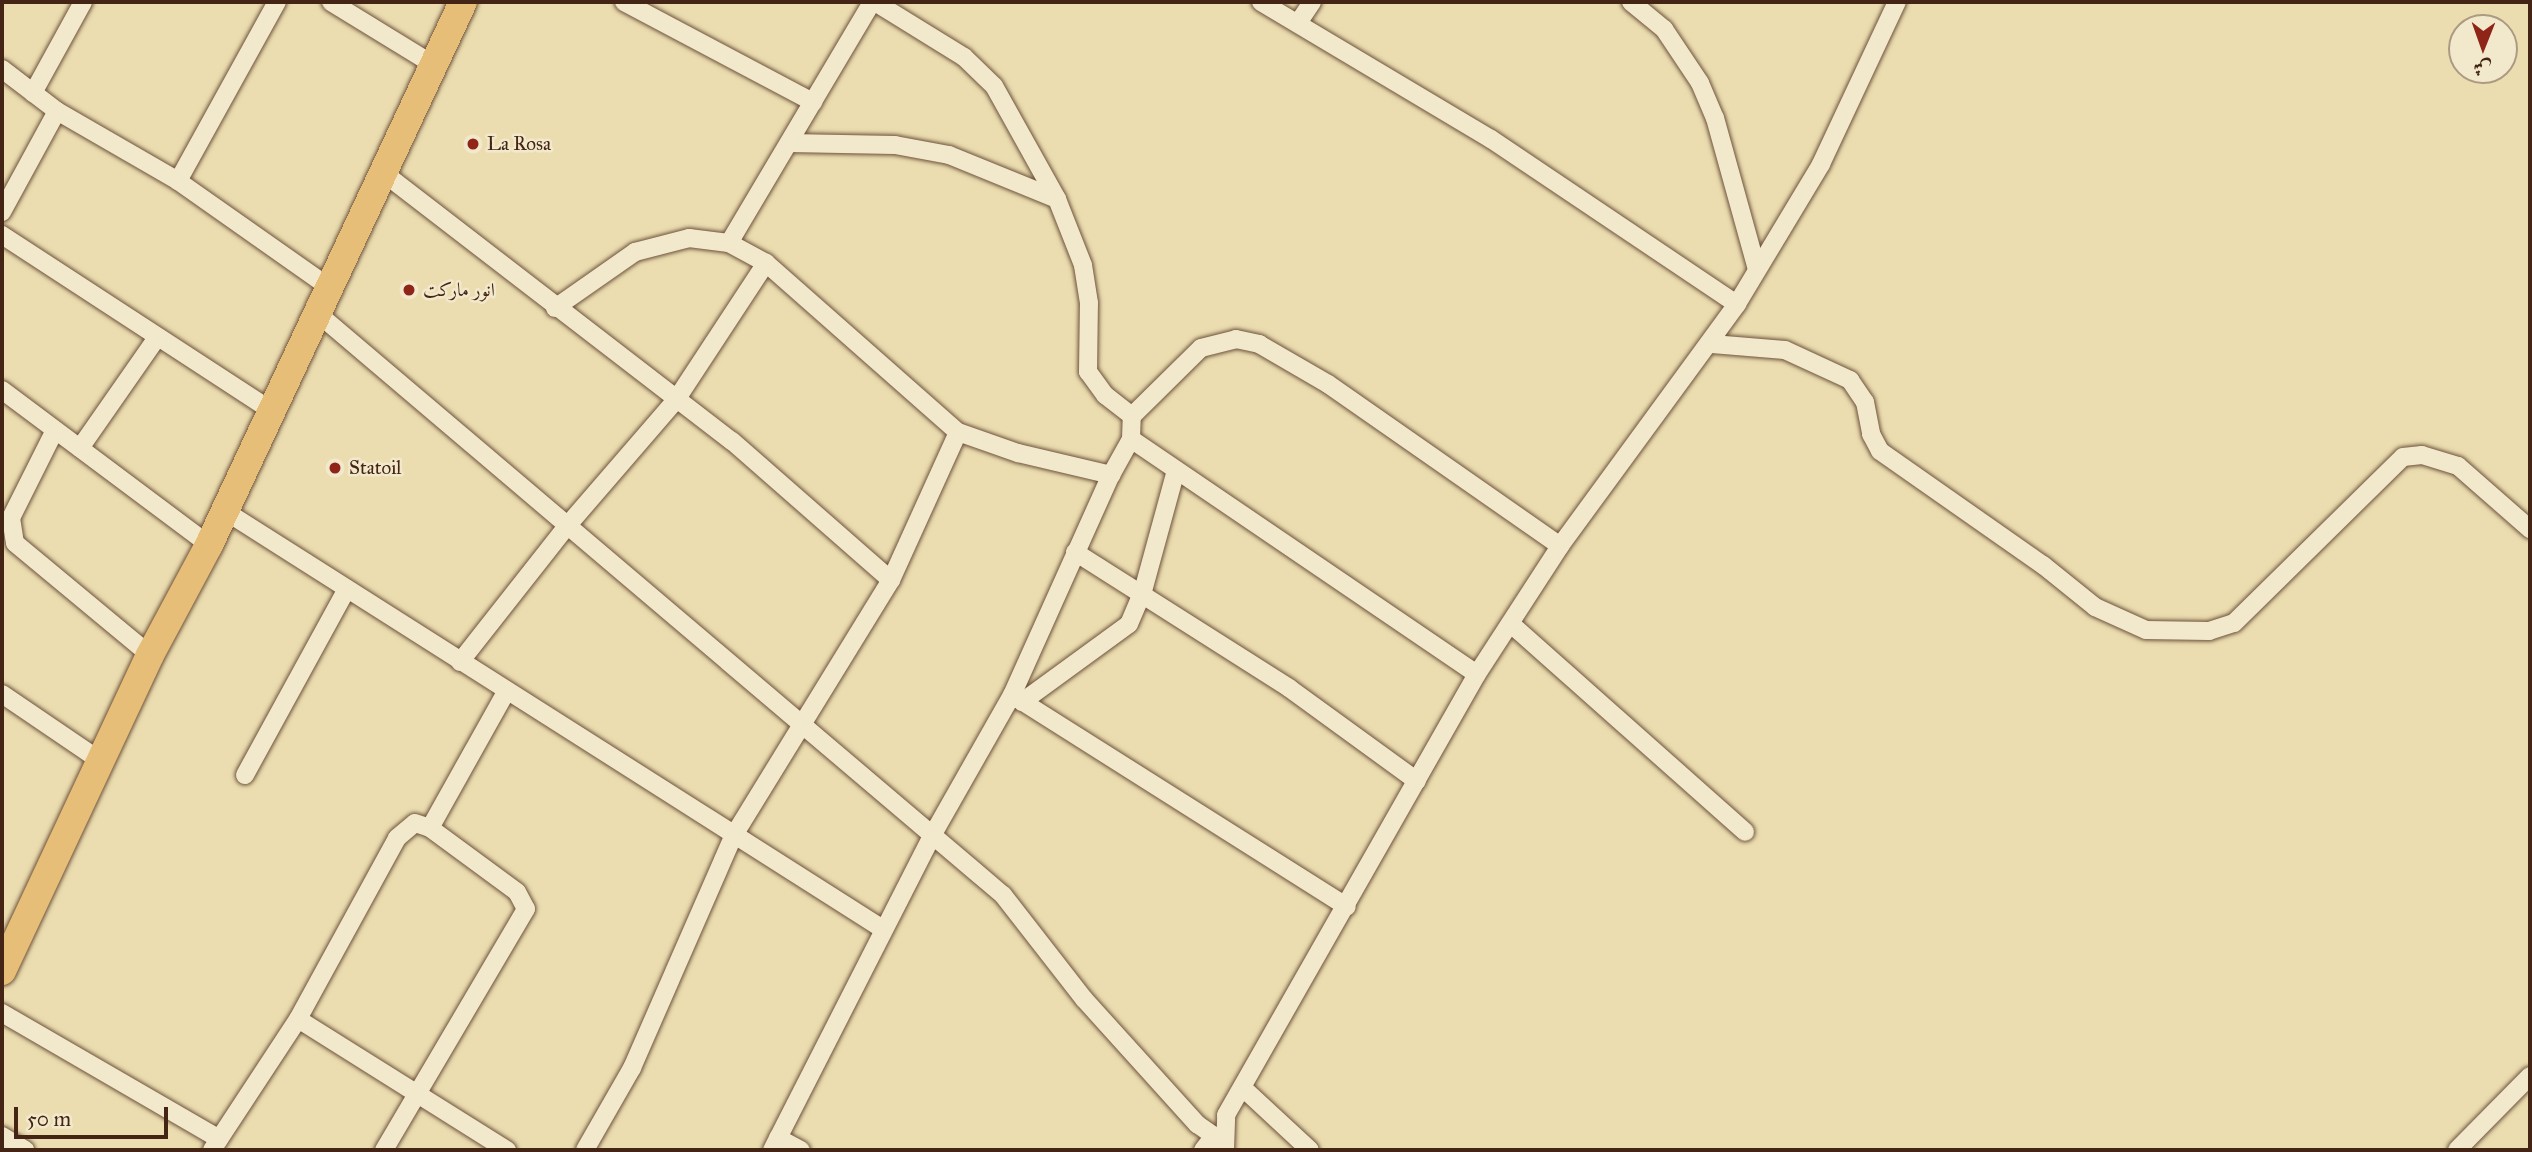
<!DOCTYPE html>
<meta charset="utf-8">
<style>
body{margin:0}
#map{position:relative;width:2532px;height:1152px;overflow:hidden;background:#ebddb0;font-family:"IM FELL Great Primer",Amiri,serif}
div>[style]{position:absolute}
.roads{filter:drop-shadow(0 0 2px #6e523b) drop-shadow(0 0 2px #6e523b)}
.minor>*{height:18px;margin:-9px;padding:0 9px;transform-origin:9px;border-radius:9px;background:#f2e9cc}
.trunk>*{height:28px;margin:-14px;padding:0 14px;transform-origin:14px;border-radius:14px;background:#e6be78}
.dots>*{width:19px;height:19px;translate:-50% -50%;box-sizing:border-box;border:4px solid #f2e9cc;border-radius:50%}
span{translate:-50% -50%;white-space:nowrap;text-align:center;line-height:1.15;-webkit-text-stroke:5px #f2e9cc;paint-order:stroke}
.poi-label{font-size:19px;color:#442414}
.left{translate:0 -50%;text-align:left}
.frame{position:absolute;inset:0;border:4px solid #442414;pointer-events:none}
.north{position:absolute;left:2448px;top:14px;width:70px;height:70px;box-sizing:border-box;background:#f2e9cc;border:2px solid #ac9a82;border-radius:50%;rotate:181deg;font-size:19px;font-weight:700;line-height:28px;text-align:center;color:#442414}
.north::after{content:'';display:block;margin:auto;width:24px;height:32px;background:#8f2418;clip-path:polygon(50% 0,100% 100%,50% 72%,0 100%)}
.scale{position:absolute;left:14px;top:1107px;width:154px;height:32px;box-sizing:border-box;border:4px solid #442414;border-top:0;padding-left:9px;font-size:21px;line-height:24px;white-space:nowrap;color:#442414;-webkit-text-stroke:5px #f2e9cc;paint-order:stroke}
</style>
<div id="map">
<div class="roads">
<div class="minor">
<div style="left:331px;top:2px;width:119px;rotate:31.5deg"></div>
<div style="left:624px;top:2px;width:214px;rotate:27.9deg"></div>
<div style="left:1261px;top:2px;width:268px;rotate:30.8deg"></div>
<div style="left:1491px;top:139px;width:296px;rotate:33.9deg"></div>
<div style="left:1631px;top:2px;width:43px;rotate:39.3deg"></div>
<div style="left:1664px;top:29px;width:65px;rotate:56.3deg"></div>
<div style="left:1700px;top:83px;width:38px;rotate:67deg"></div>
<div style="left:1715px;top:118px;width:157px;rotate:74.5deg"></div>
<div style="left:1298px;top:23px;width:25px;rotate:-56deg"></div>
<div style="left:2px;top:69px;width:69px;rotate:37.4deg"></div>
<div style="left:57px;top:111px;width:140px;rotate:30deg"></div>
<div style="left:178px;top:181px;width:184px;rotate:35.1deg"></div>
<div style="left:33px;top:93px;width:104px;rotate:-61.2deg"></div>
<div style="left:789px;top:143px;width:106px;rotate:1.1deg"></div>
<div style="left:895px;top:145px;width:55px;rotate:10.5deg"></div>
<div style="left:949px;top:155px;width:117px;rotate:22.2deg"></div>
<div style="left:381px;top:171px;width:443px;rotate:37.6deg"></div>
<div style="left:732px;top:441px;width:211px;rotate:41.2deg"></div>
<div style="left:178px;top:181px;width:205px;rotate:-61.1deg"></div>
<div style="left:2px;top:212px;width:115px;rotate:-61.4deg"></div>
<div style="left:2px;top:235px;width:322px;rotate:33.1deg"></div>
<div style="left:729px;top:243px;width:280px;rotate:-59.3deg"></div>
<div style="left:555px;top:308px;width:98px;rotate:-35deg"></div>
<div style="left:635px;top:252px;width:56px;rotate:-14.5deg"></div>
<div style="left:689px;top:238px;width:40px;rotate:7.1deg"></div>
<div style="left:729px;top:243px;width:42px;rotate:28.4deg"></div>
<div style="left:766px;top:263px;width:256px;rotate:41.4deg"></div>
<div style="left:958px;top:432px;width:64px;rotate:19.3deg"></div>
<div style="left:1018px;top:453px;width:96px;rotate:13.3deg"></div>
<div style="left:316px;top:312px;width:901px;rotate:40.32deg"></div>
<div style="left:1003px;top:895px;width:132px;rotate:52.1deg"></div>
<div style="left:1084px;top:999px;width:169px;rotate:47.9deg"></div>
<div style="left:1197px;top:1124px;width:32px;rotate:35deg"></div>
<div style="left:1712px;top:344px;width:73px;rotate:4.7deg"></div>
<div style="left:1785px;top:350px;width:72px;rotate:24.8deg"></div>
<div style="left:1850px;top:380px;width:27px;rotate:56deg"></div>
<div style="left:1865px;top:402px;width:33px;rotate:79deg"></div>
<div style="left:1871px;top:434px;width:19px;rotate:62deg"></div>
<div style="left:1880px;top:451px;width:199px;rotate:35deg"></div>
<div style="left:2043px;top:565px;width:67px;rotate:38.9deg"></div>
<div style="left:2095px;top:607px;width:56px;rotate:24.3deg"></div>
<div style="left:2146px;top:630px;width:63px;rotate:0.9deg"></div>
<div style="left:2209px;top:631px;width:26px;rotate:-18deg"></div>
<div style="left:2234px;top:623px;width:237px;rotate:-44.5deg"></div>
<div style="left:2403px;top:457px;width:19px;rotate:-6deg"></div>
<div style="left:2422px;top:455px;width:38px;rotate:17deg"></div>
<div style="left:2458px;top:466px;width:96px;rotate:41.2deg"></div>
<div style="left:2px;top:390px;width:259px;rotate:36.8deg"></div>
<div style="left:1132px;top:416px;width:97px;rotate:-44.6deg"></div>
<div style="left:1201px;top:348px;width:36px;rotate:-14deg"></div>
<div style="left:1236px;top:339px;width:24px;rotate:12deg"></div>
<div style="left:1259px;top:344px;width:80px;rotate:30.1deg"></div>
<div style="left:1328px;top:384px;width:283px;rotate:34.9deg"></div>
<div style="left:55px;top:430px;width:98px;rotate:116.6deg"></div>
<div style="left:11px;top:518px;width:25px;rotate:81deg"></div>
<div style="left:15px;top:543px;width:175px;rotate:39.7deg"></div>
<div style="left:1131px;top:439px;width:418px;rotate:34.2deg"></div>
<div style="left:80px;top:448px;width:133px;rotate:-55.1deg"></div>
<div style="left:225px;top:511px;width:780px;rotate:32.43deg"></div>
<div style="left:1075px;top:552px;width:254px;rotate:32.4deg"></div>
<div style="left:1289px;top:688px;width:158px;rotate:36deg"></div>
<div style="left:1511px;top:624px;width:313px;rotate:41.6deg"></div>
<div style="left:460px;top:662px;width:174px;rotate:-51.8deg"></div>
<div style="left:568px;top:525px;width:165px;rotate:-49.2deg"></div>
<div style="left:676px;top:400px;width:164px;rotate:-56.7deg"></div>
<div style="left:2px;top:694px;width:121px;rotate:34.2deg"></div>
<div style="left:1012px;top:695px;width:396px;rotate:32.3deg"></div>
<div style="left:1022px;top:702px;width:132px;rotate:-36.1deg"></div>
<div style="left:1129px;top:624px;width:36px;rotate:-67deg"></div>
<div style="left:1143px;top:591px;width:125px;rotate:-74.7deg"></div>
<div style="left:245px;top:775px;width:212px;rotate:-61.3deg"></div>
<div style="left:430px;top:828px;width:156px;rotate:-60.8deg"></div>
<div style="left:2px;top:1013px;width:251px;rotate:30.1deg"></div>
<div style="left:298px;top:1019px;width:247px;rotate:32.1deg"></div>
<div style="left:1243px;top:1088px;width:91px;rotate:42.8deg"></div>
<div style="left:2px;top:1136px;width:27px;rotate:31deg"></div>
<div style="left:778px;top:1138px;width:26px;rotate:28deg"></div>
<div style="left:212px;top:1150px;width:157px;rotate:-56.7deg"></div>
<div style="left:298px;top:1019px;width:206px;rotate:-61.3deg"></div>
<div style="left:397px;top:838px;width:23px;rotate:-40deg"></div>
<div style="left:415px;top:823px;width:16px;rotate:18deg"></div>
<div style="left:430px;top:828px;width:108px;rotate:36.3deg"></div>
<div style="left:517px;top:892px;width:19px;rotate:62deg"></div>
<div style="left:526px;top:909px;width:280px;rotate:120.5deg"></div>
<div style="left:585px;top:1150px;width:95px;rotate:-60.2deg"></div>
<div style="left:632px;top:1068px;width:254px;rotate:-66.4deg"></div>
<div style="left:734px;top:835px;width:299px;rotate:-58.4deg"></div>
<div style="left:891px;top:580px;width:162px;rotate:-65.6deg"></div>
<div style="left:772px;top:1150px;width:355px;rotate:-63deg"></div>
<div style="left:933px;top:834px;width:160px;rotate:-60.4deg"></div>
<div style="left:1012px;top:695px;width:241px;rotate:-65.8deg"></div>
<div style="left:1111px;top:475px;width:41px;rotate:-60.9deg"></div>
<div style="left:1131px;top:439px;width:23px;rotate:-88deg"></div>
<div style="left:1132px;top:416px;width:34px;rotate:-142deg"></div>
<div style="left:1105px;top:395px;width:29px;rotate:-126deg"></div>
<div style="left:1088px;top:372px;width:69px;rotate:-89.2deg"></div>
<div style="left:1089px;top:303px;width:38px;rotate:-99deg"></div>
<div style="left:1083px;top:265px;width:71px;rotate:-111.5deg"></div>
<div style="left:1057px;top:199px;width:129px;rotate:-119.1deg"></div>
<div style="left:994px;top:86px;width:42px;rotate:-136deg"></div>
<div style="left:964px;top:57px;width:105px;rotate:-148.3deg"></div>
<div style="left:1203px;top:1150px;width:18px;rotate:-52deg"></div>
<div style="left:1225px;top:1150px;width:35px;rotate:-88deg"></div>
<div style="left:1226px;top:1115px;width:507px;rotate:-60.35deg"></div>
<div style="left:1477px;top:674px;width:153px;rotate:-57deg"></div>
<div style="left:1560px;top:546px;width:300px;rotate:-53.8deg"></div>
<div style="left:1737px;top:304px;width:163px;rotate:-59deg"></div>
<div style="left:1821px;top:164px;width:179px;rotate:-64.9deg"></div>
<div style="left:2457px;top:1150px;width:104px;rotate:-45.4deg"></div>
</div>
<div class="trunk">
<div style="left:2px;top:971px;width:349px;rotate:-64.9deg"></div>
<div style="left:150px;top:655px;width:125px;rotate:-61.8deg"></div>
<div style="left:209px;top:545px;width:599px;rotate:-64.93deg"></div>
</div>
</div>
<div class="dots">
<div style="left:473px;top:144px;background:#8f2418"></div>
<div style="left:409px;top:290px;background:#8f2418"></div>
<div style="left:335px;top:468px;background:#8f2418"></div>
</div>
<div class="poi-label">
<span class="left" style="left:487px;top:144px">La Rosa</span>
<span class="left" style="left:423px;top:290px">انور ماركت</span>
<span class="left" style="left:349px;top:468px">Statoil</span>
</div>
<div class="frame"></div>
<div class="north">ش</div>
<div class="scale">50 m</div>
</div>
